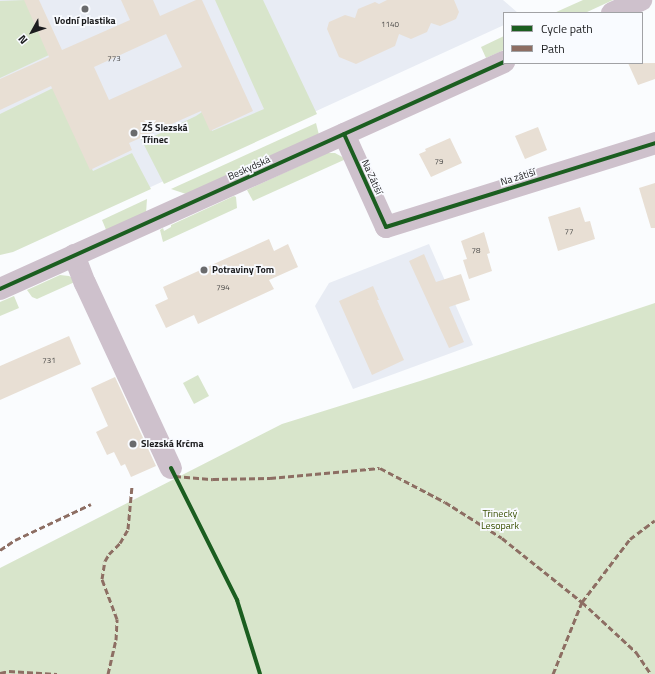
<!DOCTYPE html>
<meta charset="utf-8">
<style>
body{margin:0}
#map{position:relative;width:655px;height:674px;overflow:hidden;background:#fafcfe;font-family:"Titillium Web",sans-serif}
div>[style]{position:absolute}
.built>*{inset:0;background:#e8ecf4}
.green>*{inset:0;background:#d8e5cb}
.building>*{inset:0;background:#e8dfd4}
.minor>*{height:22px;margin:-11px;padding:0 11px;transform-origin:11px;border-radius:11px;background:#cec1cc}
.quiet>*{height:3px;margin-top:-1.5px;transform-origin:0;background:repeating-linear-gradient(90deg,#8d6e63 0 6px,transparent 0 9px)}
.cycleway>*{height:4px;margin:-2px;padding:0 2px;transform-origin:2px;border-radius:2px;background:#1b5e20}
.dots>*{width:11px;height:11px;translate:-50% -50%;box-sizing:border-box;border:2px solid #f9fbff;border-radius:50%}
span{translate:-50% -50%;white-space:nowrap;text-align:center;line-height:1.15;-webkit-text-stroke:3.5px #f9fbff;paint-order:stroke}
.number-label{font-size:8px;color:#4f4e4c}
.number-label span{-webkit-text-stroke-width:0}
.poi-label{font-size:10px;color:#1c1d1f;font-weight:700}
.left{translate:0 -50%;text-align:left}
.street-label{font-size:10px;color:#1c1d1f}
.park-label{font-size:10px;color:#395001}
.legend{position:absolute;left:503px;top:12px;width:140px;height:52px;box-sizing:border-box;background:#f9fbff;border:1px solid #a1a2a5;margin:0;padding:5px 7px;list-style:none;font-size:12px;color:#1c1d1f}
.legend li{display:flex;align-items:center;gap:8px;height:20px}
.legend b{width:20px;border:1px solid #a1a2a5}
.north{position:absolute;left:12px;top:12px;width:40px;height:40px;-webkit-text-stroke:3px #f9fbff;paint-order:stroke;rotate:230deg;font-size:11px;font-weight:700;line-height:16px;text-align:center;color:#1c1d1f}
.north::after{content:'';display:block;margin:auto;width:14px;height:18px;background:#1c1d1f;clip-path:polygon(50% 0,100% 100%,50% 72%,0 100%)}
</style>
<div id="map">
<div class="built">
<div style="clip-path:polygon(0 0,503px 0,518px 13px,504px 13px,504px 25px,11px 251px,0 245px)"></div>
<div style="clip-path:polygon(429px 244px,473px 345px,353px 389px,315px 306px,329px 283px)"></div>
</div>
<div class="green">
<div style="clip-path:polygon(25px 0,49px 55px,0 78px,0 1px)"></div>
<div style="clip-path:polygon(215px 0,263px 0,317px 114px,164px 184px,141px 139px,144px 137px,146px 140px,196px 116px,202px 112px,212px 131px,264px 109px)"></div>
<div style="clip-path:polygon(583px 0,613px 0,585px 13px,554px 13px)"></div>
<div style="clip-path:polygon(504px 36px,504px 50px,486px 58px,481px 47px)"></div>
<div style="clip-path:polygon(55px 87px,93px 171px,132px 153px,151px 189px,13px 252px,0 255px,0 114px)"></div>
<div style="clip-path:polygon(316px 123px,319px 135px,186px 194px,171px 189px)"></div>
<div style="clip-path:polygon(327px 153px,335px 153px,346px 159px,253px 201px,247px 190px)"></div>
<div style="clip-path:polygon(234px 196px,236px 197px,237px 208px,163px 242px,160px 230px,163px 228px,164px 231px,171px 227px,171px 225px)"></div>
<div style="clip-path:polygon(147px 199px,146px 213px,107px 232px,102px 220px)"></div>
<div style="clip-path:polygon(60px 275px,69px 276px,77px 281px,37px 299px,32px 297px,27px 290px)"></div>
<div style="clip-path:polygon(14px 296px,19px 308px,0 316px,0 302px)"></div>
<div style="clip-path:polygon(655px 303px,655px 674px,0 674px,0 568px,282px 424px,420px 381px)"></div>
<div style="clip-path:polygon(198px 375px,209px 396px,194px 404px,183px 383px)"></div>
</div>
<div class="building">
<div style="clip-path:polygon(evenodd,24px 0,39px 0,62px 50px,130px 20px,121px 0,153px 0,160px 16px,196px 0,202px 0,253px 111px,210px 131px,201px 111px,129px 143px,132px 150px,90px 170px,51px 86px,0 110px,0 79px,49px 57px,24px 0,166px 34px,182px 67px,109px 100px,94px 67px,166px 34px)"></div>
<div style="clip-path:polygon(387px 0,454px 0,459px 12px,456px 19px,440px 26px,431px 23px,427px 32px,411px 39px,399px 34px,395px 46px,356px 64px,339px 57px,327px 29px,329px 22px,345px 15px,355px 18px,358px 9px,375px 2px,379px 4px)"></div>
<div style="clip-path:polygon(628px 63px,655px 63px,655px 79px,638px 85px)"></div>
<div style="clip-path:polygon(538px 127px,547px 150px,525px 159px,515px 136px)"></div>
<div style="clip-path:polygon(450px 138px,462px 163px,431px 177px,419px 154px,426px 151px,425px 149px)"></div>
<div style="clip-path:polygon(655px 183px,655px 228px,651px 228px,639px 188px)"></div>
<div style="clip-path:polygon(580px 207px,585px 222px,590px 221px,595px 239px,558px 251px,548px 217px)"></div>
<div style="clip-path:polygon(484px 232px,490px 253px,487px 254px,492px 271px,469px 279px,463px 260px,467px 259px,461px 241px)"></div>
<div style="clip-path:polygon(269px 239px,274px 251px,288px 244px,298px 267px,269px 280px,274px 289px,198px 324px,194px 315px,166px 328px,155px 305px,168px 299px,163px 287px)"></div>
<div style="clip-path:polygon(424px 254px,436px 282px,461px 274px,470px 300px,449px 307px,464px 342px,449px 348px,409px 261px)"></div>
<div style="clip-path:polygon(373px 286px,379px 300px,377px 300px,404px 360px,372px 375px,339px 301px)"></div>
<div style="clip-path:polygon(69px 336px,81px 364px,0 400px,0 366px)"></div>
<div style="clip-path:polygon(115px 377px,156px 466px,131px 477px,125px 464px,121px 466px,114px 452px,107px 455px,96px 432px,108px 426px,91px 388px)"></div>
</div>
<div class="minor">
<div style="left:612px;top:13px;width:32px;rotate:-24deg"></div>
<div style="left:344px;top:134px;width:102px;rotate:65.7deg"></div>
<div style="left:386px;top:227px;width:282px;rotate:-17.3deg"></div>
<div style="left:74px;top:255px;width:30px;rotate:69deg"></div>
<div style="left:85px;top:283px;width:204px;rotate:65.1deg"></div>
<div style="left:0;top:289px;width:553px;rotate:-24.25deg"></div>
</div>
<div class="quiet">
<div style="left:175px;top:476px;width:38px;rotate:5deg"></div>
<div style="left:213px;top:479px;width:57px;rotate:-1deg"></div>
<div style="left:270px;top:478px;width:110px;rotate:-5.2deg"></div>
<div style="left:380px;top:468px;width:73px;rotate:27.6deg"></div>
<div style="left:445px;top:502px;width:67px;rotate:32.3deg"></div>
<div style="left:502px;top:538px;width:102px;rotate:38.7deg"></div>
<div style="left:582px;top:602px;width:79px;rotate:-52.7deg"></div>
<div style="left:630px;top:539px;width:31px;rotate:-37deg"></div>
<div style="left:0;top:550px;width:18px;rotate:-34deg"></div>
<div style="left:15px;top:540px;width:84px;rotate:-25.3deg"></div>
<div style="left:0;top:673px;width:9px;rotate:-13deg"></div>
<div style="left:9px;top:671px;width:48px;rotate:3.6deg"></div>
<div style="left:108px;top:674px;width:35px;rotate:-77deg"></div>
<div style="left:116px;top:640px;width:21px;rotate:-87deg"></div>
<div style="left:117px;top:619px;width:43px;rotate:-110.6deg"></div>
<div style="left:102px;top:579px;width:18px;rotate:-81deg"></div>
<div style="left:105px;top:561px;width:8px;rotate:-60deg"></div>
<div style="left:109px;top:554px;width:16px;rotate:-45deg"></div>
<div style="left:120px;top:543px;width:16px;rotate:-60deg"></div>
<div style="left:128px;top:529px;width:43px;rotate:-84.7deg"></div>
<div style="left:553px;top:674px;width:78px;rotate:-68.1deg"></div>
<div style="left:582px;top:602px;width:74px;rotate:42.8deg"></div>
<div style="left:636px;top:652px;width:27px;rotate:56deg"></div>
</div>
<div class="cycleway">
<div style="left:344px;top:134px;width:102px;rotate:65.7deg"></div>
<div style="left:386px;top:227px;width:282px;rotate:-17.3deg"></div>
<div style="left:0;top:289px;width:553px;rotate:-24.25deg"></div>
<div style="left:171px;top:468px;width:148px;rotate:63.4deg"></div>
<div style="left:237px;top:600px;width:77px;rotate:72.7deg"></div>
</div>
<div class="dots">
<div style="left:85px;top:9px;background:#6a6b6d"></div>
<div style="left:134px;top:133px;background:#6a6b6d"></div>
<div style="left:204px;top:270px;background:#6a6b6d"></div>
<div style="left:133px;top:444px;background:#6a6b6d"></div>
</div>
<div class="number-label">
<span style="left:390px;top:25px">1140</span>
<span style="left:114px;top:59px">773</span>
<span style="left:439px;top:162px">79</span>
<span style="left:569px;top:232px">77</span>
<span style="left:476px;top:251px">78</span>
<span style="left:223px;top:288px">794</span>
<span style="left:49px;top:361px">731</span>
</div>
<div class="poi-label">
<span style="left:85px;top:21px">Vodní plastika</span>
<span class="left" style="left:142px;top:133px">ZŠ Slezská<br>Třinec</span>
<span class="left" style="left:212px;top:270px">Potraviny Tom</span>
<span class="left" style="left:141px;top:444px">Slezská Krčma</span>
</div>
<div class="street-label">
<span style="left:249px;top:168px;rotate:-24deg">Beskydská</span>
<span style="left:372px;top:177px;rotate:66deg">Na Zátiší</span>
<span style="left:518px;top:177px;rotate:-17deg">Na zátiší</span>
</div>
<div class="park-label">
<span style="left:500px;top:519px">Třinecký<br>Lesopark</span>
</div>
<ul class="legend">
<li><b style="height:5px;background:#1b5e20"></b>Cycle path</li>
<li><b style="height:5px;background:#8d6e63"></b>Path</li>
</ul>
<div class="north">N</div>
</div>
